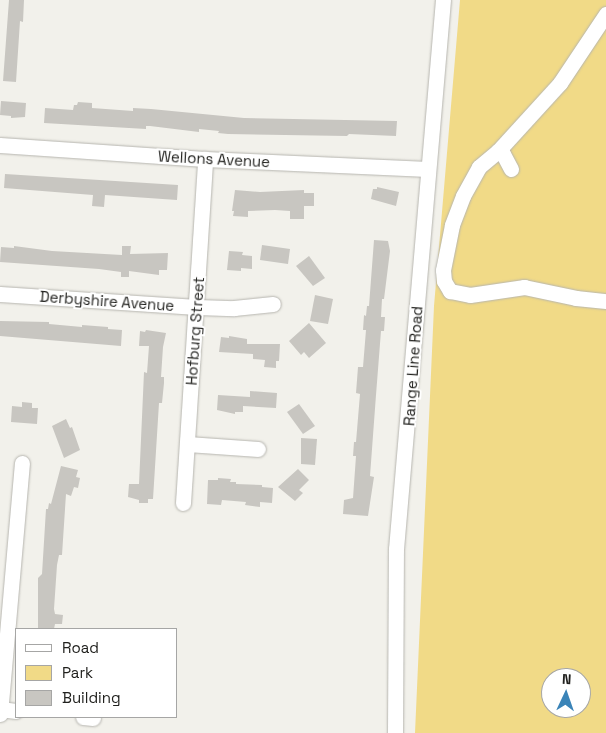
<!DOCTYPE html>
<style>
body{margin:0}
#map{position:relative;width:606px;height:733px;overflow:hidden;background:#f2f1eb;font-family:"Space Grotesk",sans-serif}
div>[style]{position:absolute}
.green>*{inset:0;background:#f1da87}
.building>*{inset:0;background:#c8c6c1}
.roads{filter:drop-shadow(0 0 1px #b6b5af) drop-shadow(0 0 1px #b6b5af)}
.minor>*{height:15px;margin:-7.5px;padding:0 7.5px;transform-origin:7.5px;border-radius:7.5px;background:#fff}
span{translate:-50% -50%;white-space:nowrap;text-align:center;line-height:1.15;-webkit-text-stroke:4px #fff;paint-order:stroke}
.street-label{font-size:15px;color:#21211e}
.legend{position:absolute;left:15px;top:628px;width:162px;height:90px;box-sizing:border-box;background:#fff;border:1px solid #a6a6a5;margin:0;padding:6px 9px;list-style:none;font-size:15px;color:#21211e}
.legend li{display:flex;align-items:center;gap:10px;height:25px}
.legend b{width:25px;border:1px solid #a6a6a5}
.north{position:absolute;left:541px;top:668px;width:50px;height:50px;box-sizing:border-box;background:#fff;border:1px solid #a6a6a5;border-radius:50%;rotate:3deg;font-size:14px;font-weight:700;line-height:20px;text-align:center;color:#21211e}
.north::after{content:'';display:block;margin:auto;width:18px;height:22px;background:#3b84b8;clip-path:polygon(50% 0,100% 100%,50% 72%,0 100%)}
</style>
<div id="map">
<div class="green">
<div style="clip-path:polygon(evenodd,460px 0,606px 0,606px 733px,415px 733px,434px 306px,460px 0,551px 678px,581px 678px,581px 708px,551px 708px,551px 678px)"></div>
</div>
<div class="building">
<div style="clip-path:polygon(9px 0,24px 0,23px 22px,20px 21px,16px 82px,3px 81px)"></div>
<div style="clip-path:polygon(1px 101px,26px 103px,25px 117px,11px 118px,11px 116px,0 115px)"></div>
<div style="clip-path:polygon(78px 102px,92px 103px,92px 108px,133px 111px,133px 108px,151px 109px,244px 118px,397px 121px,396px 136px,349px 134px,347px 136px,228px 134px,218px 133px,219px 131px,199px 129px,199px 132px,150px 126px,146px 126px,146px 129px,44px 123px,45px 108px,73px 110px,74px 105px,77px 105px)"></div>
<div style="clip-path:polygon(5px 174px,178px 185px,177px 200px,105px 195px,104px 207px,92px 206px,93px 195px,4px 188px)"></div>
<div style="clip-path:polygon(377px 187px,399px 192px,396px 206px,371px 199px,373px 189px,377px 189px)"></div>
<div style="clip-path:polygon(235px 190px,260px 192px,304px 190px,304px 193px,314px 193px,314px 206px,304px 206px,304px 219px,290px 219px,290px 211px,275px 210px,248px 211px,248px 217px,233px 216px,234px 211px,232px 211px)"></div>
<div style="clip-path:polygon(374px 240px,388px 241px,390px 251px,384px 299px,382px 299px,381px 317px,385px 317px,384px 331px,381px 331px,376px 395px,370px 476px,374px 477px,368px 516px,343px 514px,344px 500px,353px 498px,356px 456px,353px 456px,354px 442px,356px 442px,360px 394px,356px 393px,358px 367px,363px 367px,366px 330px,363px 330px,364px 315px,366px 316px,367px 306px,369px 306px)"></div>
<div style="clip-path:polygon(262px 245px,290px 249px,288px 264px,260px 260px)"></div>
<div style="clip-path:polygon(14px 246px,52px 251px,122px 255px,122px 246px,131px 246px,130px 254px,168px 253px,167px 270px,159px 270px,159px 275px,129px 271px,129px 277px,121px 277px,121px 272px,99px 269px,0 262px,1px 247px,14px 248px)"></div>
<div style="clip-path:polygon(229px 251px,243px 252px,242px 255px,252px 256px,252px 269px,241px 268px,241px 271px,227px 270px)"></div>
<div style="clip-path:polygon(309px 256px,325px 278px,313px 286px,296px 266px)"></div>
<div style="clip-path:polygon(315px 295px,333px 299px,328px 324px,310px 321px)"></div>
<div style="clip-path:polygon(0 321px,49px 322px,49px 324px,82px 327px,82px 325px,108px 327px,108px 329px,122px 330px,121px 346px,0 336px)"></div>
<div style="clip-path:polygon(309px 323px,326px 343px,309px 358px,304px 352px,301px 355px,289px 341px)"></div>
<div style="clip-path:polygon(146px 330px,166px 333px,163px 347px,161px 377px,164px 377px,164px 383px,162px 403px,159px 403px,153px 499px,148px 499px,148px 503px,139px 503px,139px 500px,128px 497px,129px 484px,139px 484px,144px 372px,147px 373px,149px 346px,139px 346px,140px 331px,145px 332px)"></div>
<div style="clip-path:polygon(229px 336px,247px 339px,247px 344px,280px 344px,279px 361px,276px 361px,276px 368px,264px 367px,265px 360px,253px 359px,253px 354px,219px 352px,221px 337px,229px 338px)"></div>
<div style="clip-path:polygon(250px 391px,277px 393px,276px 408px,243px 406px,243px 412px,235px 412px,235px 414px,217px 410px,218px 395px,250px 397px)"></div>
<div style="clip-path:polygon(22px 402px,32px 403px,32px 408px,38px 408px,37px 424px,11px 422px,12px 406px,22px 407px)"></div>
<div style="clip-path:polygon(299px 404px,315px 426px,303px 434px,287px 412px)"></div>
<div style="clip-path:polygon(66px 419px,70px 428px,72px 427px,80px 450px,64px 458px,52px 426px)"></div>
<div style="clip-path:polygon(301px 438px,317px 439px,315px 465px,301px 464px)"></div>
<div style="clip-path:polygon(61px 466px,78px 470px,76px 477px,80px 478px,78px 488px,74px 487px,71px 496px,66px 494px,62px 555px,59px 555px,57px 565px,54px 609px,55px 614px,63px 615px,62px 624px,55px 624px,54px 629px,38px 629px,38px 578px,42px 574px,46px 509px,48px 509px,49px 503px,51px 504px)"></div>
<div style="clip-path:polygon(298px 469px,309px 480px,299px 490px,303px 493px,295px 501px,278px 487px)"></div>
<div style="clip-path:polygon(218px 478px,231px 479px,230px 482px,236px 482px,236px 484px,262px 485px,262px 487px,273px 488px,272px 503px,260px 502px,260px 507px,245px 505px,246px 502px,222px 500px,221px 505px,207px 504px,208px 480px,218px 480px)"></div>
</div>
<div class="roads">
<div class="minor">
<div style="left:0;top:145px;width:205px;rotate:3.9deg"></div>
<div style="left:205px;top:159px;width:223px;rotate:2.6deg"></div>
<div style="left:498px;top:151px;width:25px;rotate:140deg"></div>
<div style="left:479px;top:167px;width:33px;rotate:119deg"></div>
<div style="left:463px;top:196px;width:31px;rotate:111deg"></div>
<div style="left:452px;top:225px;width:46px;rotate:101.3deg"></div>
<div style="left:443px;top:270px;width:11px;rotate:85deg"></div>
<div style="left:444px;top:281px;width:12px;rotate:59deg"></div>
<div style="left:450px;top:291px;width:20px;rotate:11deg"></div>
<div style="left:470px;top:295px;width:55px;rotate:-8.4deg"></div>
<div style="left:524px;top:287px;width:53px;rotate:11.9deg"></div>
<div style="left:576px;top:298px;width:30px;rotate:6deg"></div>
<div style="left:511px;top:169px;width:17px;rotate:-118deg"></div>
<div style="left:503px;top:154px;width:6px;rotate:-149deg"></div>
<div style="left:498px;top:151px;width:92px;rotate:-47.6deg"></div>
<div style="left:560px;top:83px;width:83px;rotate:-56.3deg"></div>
<div style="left:0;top:294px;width:197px;rotate:3.8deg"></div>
<div style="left:197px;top:307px;width:37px;rotate:2deg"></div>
<div style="left:234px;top:308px;width:39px;rotate:-6deg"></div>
<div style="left:188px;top:444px;width:70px;rotate:4.1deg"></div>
<div style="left:183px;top:503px;width:345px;rotate:-86.3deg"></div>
<div style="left:0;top:709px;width:16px;rotate:7deg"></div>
<div style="left:0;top:714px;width:252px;rotate:-85deg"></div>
<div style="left:83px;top:717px;width:10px;rotate:6deg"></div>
<div style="left:395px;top:733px;width:184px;rotate:-89.7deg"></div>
<div style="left:396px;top:549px;width:551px;rotate:-85.11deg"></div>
</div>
</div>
<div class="street-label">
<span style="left:214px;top:159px;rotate:3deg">Wellons Avenue</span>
<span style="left:107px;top:301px;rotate:4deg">Derbyshire Avenue</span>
<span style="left:195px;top:331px;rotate:-86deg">Hofburg Street</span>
<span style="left:413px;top:366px;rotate:-86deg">Range Line Road</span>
</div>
<ul class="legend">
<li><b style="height:6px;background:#fff"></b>Road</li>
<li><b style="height:14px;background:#f1da87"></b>Park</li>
<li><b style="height:14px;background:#c8c6c1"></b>Building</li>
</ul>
<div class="north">N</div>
</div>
